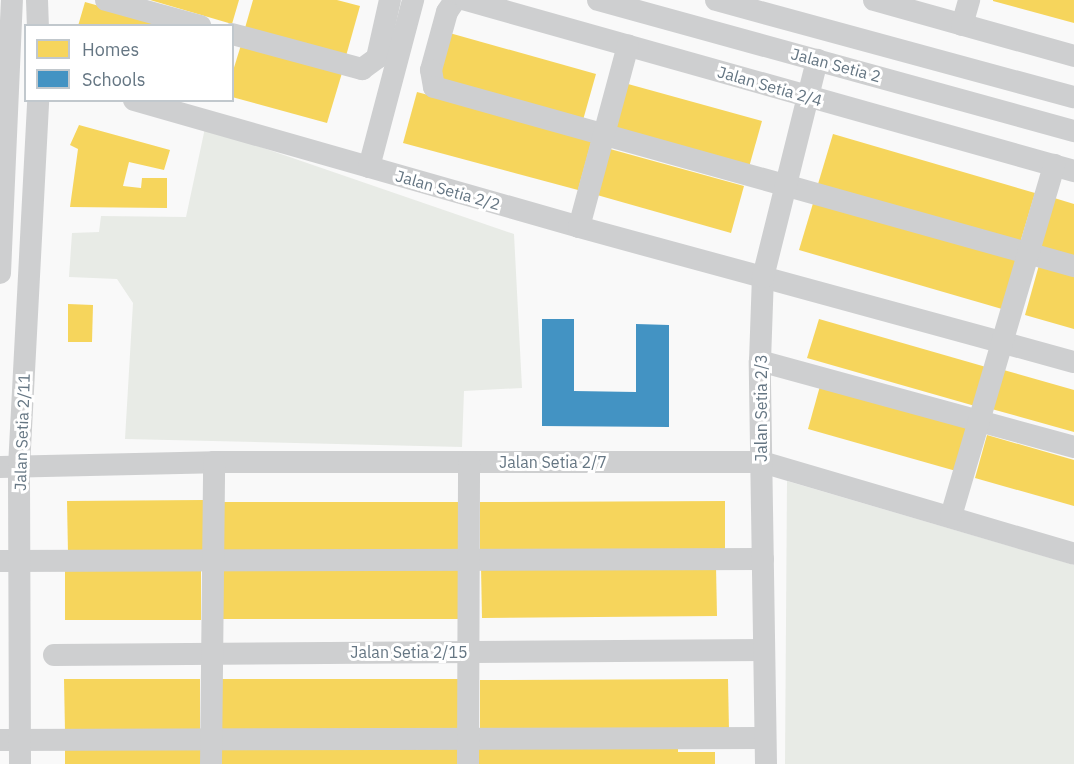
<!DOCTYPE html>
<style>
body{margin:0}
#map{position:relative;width:1074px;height:764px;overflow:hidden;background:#f9f9f9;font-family:"IBM Plex Sans",sans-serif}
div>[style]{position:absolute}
.green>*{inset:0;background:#e8ebe6}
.homes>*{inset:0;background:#f6d55c}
.schools>*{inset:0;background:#4393c3}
.minor>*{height:22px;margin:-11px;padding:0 11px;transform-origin:11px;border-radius:11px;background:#cecfd0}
span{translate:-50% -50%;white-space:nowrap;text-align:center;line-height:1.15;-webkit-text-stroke:6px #fff;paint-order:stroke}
.street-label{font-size:16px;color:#657683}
.legend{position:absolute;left:24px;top:24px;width:210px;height:78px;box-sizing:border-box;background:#fff;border:2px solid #c1c8cd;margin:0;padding:8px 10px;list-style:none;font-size:18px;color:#657683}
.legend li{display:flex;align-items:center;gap:12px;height:30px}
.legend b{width:30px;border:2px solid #c1c8cd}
</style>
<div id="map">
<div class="green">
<div style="clip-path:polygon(205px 128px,514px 234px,522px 388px,464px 391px,462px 447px,125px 439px,133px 303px,117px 279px,69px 277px,72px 233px,99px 232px,101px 216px,186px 217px)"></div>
<div style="clip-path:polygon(787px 481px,1074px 565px,1074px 764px,785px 764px)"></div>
</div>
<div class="homes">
<div style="clip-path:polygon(150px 0,239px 0,232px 24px)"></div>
<div style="clip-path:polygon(253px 0,337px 0,360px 6px,346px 56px,245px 28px)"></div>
<div style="clip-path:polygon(993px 0,1074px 0,1074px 23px,993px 1px)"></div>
<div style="clip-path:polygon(85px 2px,167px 25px,166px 26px,78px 26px)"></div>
<div style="clip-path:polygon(446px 32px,596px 74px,583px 120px,432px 78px)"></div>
<div style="clip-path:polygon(241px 45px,342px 73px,327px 123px,232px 97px,232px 74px)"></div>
<div style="clip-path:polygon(628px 84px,762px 121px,749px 167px,615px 129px)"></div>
<div style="clip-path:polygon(417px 92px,592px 139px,578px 190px,403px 143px)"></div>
<div style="clip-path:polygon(79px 125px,170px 150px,164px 170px,129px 162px,123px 186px,141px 188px,142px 178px,167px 178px,167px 208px,70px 207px,78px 149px,70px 145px)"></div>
<div style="clip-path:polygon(833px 134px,1035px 193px,1020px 243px,818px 184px)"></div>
<div style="clip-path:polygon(610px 149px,744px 186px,731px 233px,597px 195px)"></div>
<div style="clip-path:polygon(1051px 197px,1074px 204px,1074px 257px,1036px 246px)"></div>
<div style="clip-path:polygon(814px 200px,1017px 259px,1002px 309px,799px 250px)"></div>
<div style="clip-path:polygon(1039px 265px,1074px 275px,1074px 329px,1025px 315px)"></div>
<div style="clip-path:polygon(68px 304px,93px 305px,92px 342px,68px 342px)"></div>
<div style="clip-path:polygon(819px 319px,986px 367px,975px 406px,807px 358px)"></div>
<div style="clip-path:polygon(1000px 369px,1074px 390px,1074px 432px,988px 408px)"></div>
<div style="clip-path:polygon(820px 386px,968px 428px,956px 471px,808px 429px)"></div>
<div style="clip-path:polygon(987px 435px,1074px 460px,1074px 506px,975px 478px)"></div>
<div style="clip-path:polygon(203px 500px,203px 552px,68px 553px,67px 501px)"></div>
<div style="clip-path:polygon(725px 501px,725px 551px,480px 552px,480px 502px)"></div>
<div style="clip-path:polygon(221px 502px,458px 502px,458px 554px,221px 554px)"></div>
<div style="clip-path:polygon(716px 566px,717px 616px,482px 618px,481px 567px)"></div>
<div style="clip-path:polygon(223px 567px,460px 567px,460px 619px,223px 619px)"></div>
<div style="clip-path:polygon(65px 568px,201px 568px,201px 620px,65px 620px)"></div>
<div style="clip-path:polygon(64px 679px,200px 679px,200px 731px,65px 731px)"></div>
<div style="clip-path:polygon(222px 679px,459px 679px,459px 731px,222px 731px)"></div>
<div style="clip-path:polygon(728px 679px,729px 730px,480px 731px,480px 680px)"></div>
<div style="clip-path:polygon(678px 744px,678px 752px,715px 752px,715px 764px,479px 764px,479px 745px)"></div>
<div style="clip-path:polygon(201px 745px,201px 764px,65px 764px,65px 746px)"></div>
<div style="clip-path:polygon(221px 745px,458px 745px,458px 764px,221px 764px)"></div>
</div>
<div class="schools">
<div style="clip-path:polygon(542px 319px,574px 319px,574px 391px,636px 392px,636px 324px,669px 325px,669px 427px,542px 426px)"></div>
</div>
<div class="minor">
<div style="left:37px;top:0;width:26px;rotate:88deg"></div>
<div style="left:106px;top:0;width:98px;rotate:15.5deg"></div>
<div style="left:455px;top:0;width:14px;rotate:124deg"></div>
<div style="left:447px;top:12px;width:60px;rotate:105.4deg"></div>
<div style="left:431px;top:70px;width:17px;rotate:80deg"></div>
<div style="left:434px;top:87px;width:665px;rotate:15.63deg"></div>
<div style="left:466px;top:0;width:632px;rotate:15.71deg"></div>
<div style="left:598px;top:0;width:494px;rotate:15.4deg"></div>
<div style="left:716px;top:0;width:371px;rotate:15.2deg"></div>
<div style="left:874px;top:0;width:208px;rotate:15.6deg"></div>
<div style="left:962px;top:25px;width:26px;rotate:-74deg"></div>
<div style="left:232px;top:34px;width:135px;rotate:15.1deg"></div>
<div style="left:362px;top:69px;width:19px;rotate:-36deg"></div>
<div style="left:377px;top:58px;width:59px;rotate:-77.4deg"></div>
<div style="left:134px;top:100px;width:463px;rotate:15.9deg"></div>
<div style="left:579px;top:227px;width:513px;rotate:15.26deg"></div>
<div style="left:369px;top:167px;width:173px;rotate:-75.2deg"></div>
<div style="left:579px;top:227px;width:188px;rotate:-74.9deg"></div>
<div style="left:0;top:273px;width:273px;rotate:-87.5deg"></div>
<div style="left:760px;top:361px;width:326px;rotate:15.3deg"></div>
<div style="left:0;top:467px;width:214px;rotate:-1.3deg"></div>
<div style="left:214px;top:462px;width:548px"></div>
<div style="left:762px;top:462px;width:325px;rotate:16.4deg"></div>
<div style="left:951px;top:516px;width:366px;rotate:-73.6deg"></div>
<div style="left:0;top:561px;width:763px;rotate:-0.15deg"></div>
<div style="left:54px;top:655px;width:710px;rotate:-0.4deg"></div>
<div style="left:0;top:740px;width:765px;rotate:-0.15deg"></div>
<div style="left:20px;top:764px;width:297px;rotate:-90.2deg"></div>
<div style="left:19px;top:467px;width:367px;rotate:-87deg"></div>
<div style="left:211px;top:764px;width:302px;rotate:-89.4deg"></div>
<div style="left:468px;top:764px;width:302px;rotate:-89.8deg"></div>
<div style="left:766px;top:764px;width:403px;rotate:-90.9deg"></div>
<div style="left:760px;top:361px;width:84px;rotate:-88deg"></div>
<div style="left:763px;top:277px;width:224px;rotate:-76deg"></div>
</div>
<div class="street-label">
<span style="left:836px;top:65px;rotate:15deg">Jalan Setia 2</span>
<span style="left:770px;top:86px;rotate:16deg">Jalan Setia 2/4</span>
<span style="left:448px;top:190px;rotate:16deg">Jalan Setia 2/2</span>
<span style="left:761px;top:408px;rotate:-90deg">Jalan Setia 2/3</span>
<span style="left:22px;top:432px;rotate:-88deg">Jalan Setia 2/11</span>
<span style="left:553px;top:462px">Jalan Setia 2/7</span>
<span style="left:409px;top:652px">Jalan Setia 2/15</span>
</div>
<ul class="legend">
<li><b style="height:16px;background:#f6d55c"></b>Homes</li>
<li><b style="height:16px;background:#4393c3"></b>Schools</li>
</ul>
</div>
